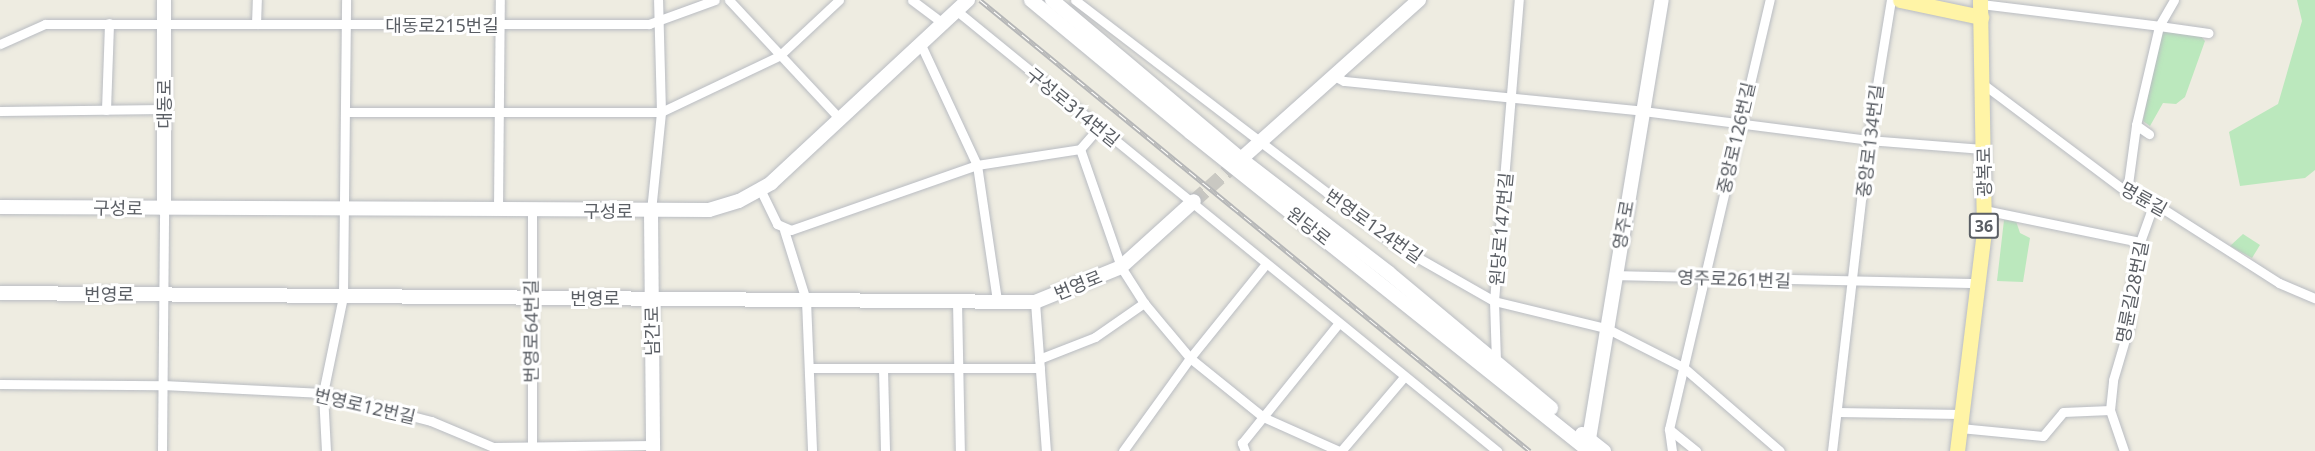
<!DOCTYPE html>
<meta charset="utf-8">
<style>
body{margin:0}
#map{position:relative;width:2315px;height:451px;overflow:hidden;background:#eeece1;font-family:"Noto Sans","Noto Sans KR",sans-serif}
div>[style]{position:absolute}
.green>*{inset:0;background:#bbe8bd}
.secondary-tunnel>*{height:14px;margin-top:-7px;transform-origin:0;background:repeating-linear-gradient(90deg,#c9c8c2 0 14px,transparent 0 21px)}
.roads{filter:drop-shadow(0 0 2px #b9bcc2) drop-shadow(0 0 2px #b9bcc2)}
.street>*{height:9px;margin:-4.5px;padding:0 4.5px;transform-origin:4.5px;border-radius:4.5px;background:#fff}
.secondary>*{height:14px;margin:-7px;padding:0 7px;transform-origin:7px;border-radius:7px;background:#fff}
.primary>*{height:15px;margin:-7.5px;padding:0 7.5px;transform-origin:7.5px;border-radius:7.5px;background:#fff4a6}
.rail>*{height:5px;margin-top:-2.5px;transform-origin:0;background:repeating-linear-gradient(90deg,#fff 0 9px,#b5b6b7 0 18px);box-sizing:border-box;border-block:2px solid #b5b6b7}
span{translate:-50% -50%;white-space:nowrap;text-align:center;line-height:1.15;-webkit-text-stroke:6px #fff;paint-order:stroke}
.shield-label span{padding:2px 4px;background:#fff;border:2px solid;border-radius:4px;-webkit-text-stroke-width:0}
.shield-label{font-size:16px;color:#5a5e64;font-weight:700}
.street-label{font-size:18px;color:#5a5e64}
</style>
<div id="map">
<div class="green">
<div style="clip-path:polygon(2297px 0,2315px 0,2315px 170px,2305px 178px,2240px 186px,2229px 132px,2278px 104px,2302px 21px)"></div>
<div style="clip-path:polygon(2164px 29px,2199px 34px,2205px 41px,2185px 97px,2176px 104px,2163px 103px,2150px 126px,2143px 121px,2160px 31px)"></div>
<div style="clip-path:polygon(2004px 220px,2016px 221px,2020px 233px,2030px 238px,2023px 282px,1997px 281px)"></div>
<div style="clip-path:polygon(2243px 234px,2260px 245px,2252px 258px,2230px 246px)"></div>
</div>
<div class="secondary-tunnel">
<div style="left:1194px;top:201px;width:62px;rotate:-41.7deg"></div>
</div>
<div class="roads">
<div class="street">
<div style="left:729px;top:0;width:164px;rotate:47deg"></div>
<div style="left:912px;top:0;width:39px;rotate:37deg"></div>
<div style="left:1075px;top:0;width:402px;rotate:37.4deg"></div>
<div style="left:1394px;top:244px;width:115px;rotate:29.7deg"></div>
<div style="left:1494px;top:301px;width:115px;rotate:13.6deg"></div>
<div style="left:1606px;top:328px;width:86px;rotate:26.9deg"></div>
<div style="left:1683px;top:367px;width:128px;rotate:40.9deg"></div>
<div style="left:1981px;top:4px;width:179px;rotate:7deg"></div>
<div style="left:2159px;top:26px;width:30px;rotate:-60deg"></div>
<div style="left:957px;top:11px;width:697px;rotate:39.17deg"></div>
<div style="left:256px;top:24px;width:24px;rotate:-88deg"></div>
<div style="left:0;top:44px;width:49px;rotate:-24deg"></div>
<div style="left:45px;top:24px;width:604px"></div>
<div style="left:649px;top:24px;width:70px;rotate:-20deg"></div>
<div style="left:921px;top:45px;width:132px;rotate:65deg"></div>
<div style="left:977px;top:165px;width:137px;rotate:81.6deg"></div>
<div style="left:1334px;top:76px;width:11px;rotate:27deg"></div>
<div style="left:1344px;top:81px;width:301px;rotate:5.7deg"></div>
<div style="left:1643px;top:111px;width:227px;rotate:7.3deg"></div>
<div style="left:1868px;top:140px;width:115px;rotate:4.5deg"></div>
<div style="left:1983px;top:84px;width:180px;rotate:36.9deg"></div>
<div style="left:2127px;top:192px;width:29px;rotate:22deg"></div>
<div style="left:2154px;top:203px;width:148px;rotate:32.6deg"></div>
<div style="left:2279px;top:283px;width:39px;rotate:23deg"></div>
<div style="left:106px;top:110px;width:87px;rotate:-88deg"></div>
<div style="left:0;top:111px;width:164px;rotate:-0.7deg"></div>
<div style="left:345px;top:112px;width:316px"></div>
<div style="left:661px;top:112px;width:131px;rotate:-25.4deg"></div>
<div style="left:779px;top:56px;width:82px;rotate:-43deg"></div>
<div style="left:2136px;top:125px;width:16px;rotate:35deg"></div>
<div style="left:1080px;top:149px;width:125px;rotate:70.8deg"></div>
<div style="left:1121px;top:267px;width:43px;rotate:57.4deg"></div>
<div style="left:1144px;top:303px;width:72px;rotate:50.1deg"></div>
<div style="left:1190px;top:358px;width:94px;rotate:38.9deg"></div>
<div style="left:1263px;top:417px;width:83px;rotate:24.1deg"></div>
<div style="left:760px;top:189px;width:39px;rotate:64deg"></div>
<div style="left:777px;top:224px;width:15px;rotate:23deg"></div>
<div style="left:791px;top:230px;width:197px;rotate:-19.3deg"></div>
<div style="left:977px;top:165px;width:104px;rotate:-8.8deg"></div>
<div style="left:1080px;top:149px;width:28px;rotate:-49deg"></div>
<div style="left:2127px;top:192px;width:68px;rotate:-82.3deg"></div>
<div style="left:2136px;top:125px;width:102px;rotate:-76.9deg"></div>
<div style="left:2159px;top:26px;width:50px;rotate:8deg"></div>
<div style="left:498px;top:209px;width:209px;rotate:-89.5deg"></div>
<div style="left:532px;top:210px;width:241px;rotate:90deg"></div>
<div style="left:1984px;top:210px;width:159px;rotate:11.6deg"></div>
<div style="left:651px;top:211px;width:100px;rotate:-84.2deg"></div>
<div style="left:661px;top:112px;width:112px;rotate:-91.5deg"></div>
<div style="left:784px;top:230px;width:73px;rotate:72.6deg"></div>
<div style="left:806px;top:300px;width:151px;rotate:87.7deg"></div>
<div style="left:1615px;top:275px;width:362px;rotate:1.3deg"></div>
<div style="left:957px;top:301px;width:150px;rotate:88.9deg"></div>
<div style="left:1035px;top:302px;width:149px;rotate:85.8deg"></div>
<div style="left:1039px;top:359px;width:60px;rotate:-21.4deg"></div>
<div style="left:1095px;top:337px;width:60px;rotate:-34.8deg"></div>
<div style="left:1496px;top:361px;width:60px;rotate:-91.9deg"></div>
<div style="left:1494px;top:301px;width:302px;rotate:-85.3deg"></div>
<div style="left:811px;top:368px;width:229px"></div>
<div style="left:883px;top:368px;width:83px;rotate:88.6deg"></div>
<div style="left:0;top:384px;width:163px;rotate:0.4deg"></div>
<div style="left:163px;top:385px;width:160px;rotate:2.9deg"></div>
<div style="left:323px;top:393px;width:112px;rotate:14.5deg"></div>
<div style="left:431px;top:421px;width:67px;rotate:22.8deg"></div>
<div style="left:493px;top:447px;width:160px;rotate:-0.7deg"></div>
<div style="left:1837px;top:412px;width:124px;rotate:0.9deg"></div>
<div style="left:1960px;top:428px;width:83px;rotate:5.5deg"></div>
<div style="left:2043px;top:436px;width:31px;rotate:-50deg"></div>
<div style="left:2063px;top:412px;width:47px;rotate:-2.4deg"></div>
<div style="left:1669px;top:429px;width:35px;rotate:39deg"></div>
<div style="left:162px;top:451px;width:242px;rotate:-89.5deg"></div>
<div style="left:326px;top:451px;width:58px;rotate:-93deg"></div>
<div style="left:323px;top:393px;width:99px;rotate:-78.3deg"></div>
<div style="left:343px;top:296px;width:296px;rotate:-89.4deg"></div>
<div style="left:1123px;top:451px;width:115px;rotate:-54.2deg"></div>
<div style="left:1190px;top:358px;width:119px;rotate:-51.1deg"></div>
<div style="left:1245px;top:451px;width:9px;rotate:-111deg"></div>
<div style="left:1242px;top:443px;width:153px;rotate:-51.1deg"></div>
<div style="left:1341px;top:451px;width:97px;rotate:-49.6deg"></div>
<div style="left:1672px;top:451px;width:22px;rotate:-98deg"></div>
<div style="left:1669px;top:429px;width:441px;rotate:-76.8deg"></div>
<div style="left:1832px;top:451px;width:313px;rotate:-83.4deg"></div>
<div style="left:1868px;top:140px;width:142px;rotate:-80.7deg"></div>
<div style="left:2124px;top:451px;width:43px;rotate:-108.9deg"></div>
<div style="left:2110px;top:410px;width:30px;rotate:-84deg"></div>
<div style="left:2113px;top:380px;width:56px;rotate:-73.5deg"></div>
<div style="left:2129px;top:326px;width:33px;rotate:-88deg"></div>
<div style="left:2130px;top:293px;width:52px;rotate:-78.9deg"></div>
<div style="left:2140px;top:242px;width:41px;rotate:-70.3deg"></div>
</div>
<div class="secondary">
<div style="left:1031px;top:0;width:207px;rotate:39.7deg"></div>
<div style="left:1190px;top:132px;width:511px;rotate:38.64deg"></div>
<div style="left:1052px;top:0;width:247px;rotate:40.1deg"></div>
<div style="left:1241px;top:159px;width:187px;rotate:37.6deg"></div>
<div style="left:1389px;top:273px;width:211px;rotate:39.8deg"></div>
<div style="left:1241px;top:159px;width:239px;rotate:-41.8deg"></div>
<div style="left:0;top:207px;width:709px;rotate:0.24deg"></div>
<div style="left:709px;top:210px;width:31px;rotate:-17deg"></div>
<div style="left:739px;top:201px;width:37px;rotate:-29deg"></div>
<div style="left:771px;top:183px;width:269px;rotate:-42.9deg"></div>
<div style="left:164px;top:209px;width:209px;rotate:-90deg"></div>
<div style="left:651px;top:211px;width:240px;rotate:89.5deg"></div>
<div style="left:0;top:293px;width:1035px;rotate:0.5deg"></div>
<div style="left:1035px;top:302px;width:93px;rotate:-22.1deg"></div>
<div style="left:1121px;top:267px;width:98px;rotate:-42.1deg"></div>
<div style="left:1582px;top:434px;width:28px;rotate:38deg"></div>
<div style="left:1588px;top:445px;width:451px;rotate:-80.6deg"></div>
</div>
<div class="primary">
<div style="left:1900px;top:0;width:83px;rotate:11.9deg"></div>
<div style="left:1957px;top:451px;width:221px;rotate:-83deg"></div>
<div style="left:1984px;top:232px;width:232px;rotate:-91deg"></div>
</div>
</div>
<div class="rail">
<div style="left:980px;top:0;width:711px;rotate:39.35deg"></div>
</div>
<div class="shield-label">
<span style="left:1984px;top:226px">36</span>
</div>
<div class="street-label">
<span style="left:442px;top:25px">대동로215번길</span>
<span style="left:164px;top:104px;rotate:-90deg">대동로</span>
<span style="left:1073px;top:107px;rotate:39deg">구성로314번길</span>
<span style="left:1736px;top:138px;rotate:-77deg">중앙로126번길</span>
<span style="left:1870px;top:141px;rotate:-83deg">중앙로134번길</span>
<span style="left:1984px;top:172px;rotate:-91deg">광복로</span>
<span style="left:2144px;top:199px;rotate:29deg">명륜길</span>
<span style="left:118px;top:208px;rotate:1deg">구성로</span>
<span style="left:608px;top:211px">구성로</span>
<span style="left:1623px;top:225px;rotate:-80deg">영주로</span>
<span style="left:1309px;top:226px;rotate:38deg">원당로</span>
<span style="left:1374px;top:226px;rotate:35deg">번영로124번길</span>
<span style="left:1501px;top:229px;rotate:-85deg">원당로147번길</span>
<span style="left:1734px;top:279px;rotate:2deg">영주로261번길</span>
<span style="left:1078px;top:285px;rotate:-22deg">번영로</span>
<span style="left:2132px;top:292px;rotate:-79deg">명륜길28번길</span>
<span style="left:109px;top:294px">번영로</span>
<span style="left:595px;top:298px">번영로</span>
<span style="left:531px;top:331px;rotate:-90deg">번영로64번길</span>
<span style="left:652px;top:331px;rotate:-91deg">남간로</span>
<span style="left:365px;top:406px;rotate:13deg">번영로12번길</span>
</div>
</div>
